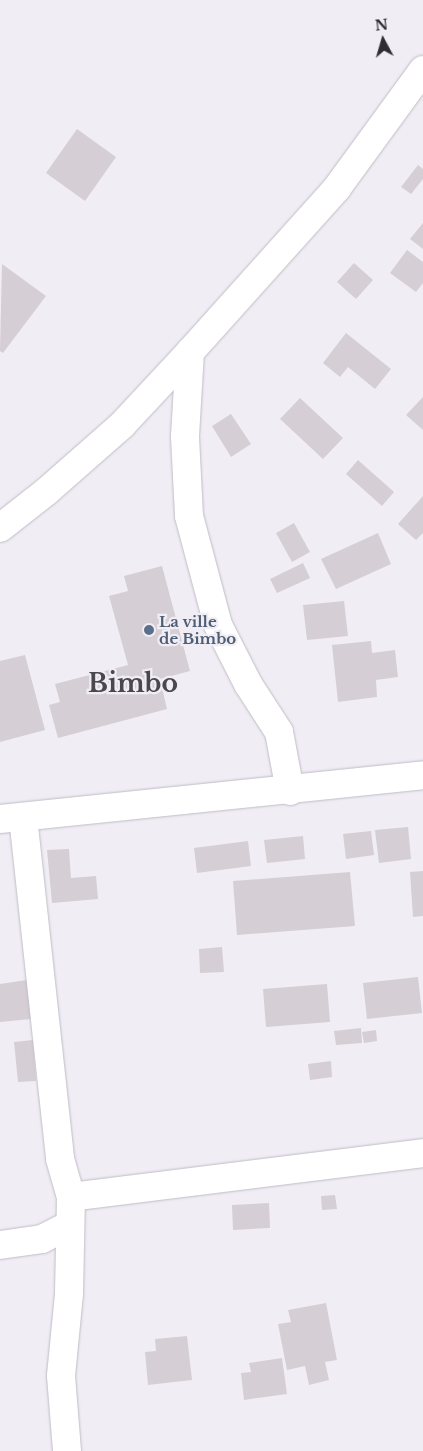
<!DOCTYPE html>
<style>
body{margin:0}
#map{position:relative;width:423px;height:1451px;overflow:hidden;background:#f1edf5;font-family:"Libre Baskerville",serif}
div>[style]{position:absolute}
.building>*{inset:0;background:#d5ced4}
.roads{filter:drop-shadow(0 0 1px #bfbcc4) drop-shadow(0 0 1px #bfbcc4)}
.minor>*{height:28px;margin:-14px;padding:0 14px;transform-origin:14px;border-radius:14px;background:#fff}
.major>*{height:28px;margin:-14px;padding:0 14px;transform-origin:14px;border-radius:14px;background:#fff}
.dots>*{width:14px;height:14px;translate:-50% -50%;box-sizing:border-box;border:2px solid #f1edf5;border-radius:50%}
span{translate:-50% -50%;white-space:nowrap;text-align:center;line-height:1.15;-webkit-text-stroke:4.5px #f1edf5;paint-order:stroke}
.service-label{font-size:15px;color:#4e5e75;font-weight:700}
.left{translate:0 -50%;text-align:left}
.town-label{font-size:25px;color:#4a474d;font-weight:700}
.north{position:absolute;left:358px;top:15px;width:50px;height:50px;-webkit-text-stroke:4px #f1edf5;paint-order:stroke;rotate:354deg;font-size:14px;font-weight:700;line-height:20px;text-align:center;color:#2e2d30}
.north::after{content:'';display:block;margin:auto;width:18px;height:22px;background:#2e2d30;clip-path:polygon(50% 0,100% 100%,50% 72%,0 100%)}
</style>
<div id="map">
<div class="building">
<div style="clip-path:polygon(77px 129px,116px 157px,85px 201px,46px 173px)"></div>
<div style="clip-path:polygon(418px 165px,423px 169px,423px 179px,411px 194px,401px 187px)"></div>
<div style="clip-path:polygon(423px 223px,423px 249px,410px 239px)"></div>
<div style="clip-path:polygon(407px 250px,423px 262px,423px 283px,416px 292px,390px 273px)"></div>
<div style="clip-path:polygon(354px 263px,373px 280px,356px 299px,337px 282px)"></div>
<div style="clip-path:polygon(2px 264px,46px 296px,3px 353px,0 351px)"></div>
<div style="clip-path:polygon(346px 333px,391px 369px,375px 389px,348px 367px,340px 377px,323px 363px)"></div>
<div style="clip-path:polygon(423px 397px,423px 430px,406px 415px)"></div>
<div style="clip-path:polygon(300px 398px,343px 438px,323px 459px,280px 419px)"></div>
<div style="clip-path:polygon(231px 414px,251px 444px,231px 457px,212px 426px)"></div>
<div style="clip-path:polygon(358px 460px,394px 492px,382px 506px,346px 474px)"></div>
<div style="clip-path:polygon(423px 496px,423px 533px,416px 540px,398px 524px)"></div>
<div style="clip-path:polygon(294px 523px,310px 552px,292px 562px,276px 533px)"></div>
<div style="clip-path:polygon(378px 533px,391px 564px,336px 589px,321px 559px)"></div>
<div style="clip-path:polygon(303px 563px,310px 578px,277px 593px,270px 579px)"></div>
<div style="clip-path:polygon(162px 566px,190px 671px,160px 679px,167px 709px,58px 738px,49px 705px,60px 702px,55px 684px,128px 665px,109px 596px,128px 591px,124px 576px)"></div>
<div style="clip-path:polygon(344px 601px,348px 636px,307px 640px,303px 605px)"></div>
<div style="clip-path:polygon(371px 641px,372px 653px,395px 650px,398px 677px,376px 680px,377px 697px,338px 702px,332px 645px)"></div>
<div style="clip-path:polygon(25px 655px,45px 730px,0 742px,0 661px)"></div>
<div style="clip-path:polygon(408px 827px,411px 859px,379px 863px,375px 830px)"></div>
<div style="clip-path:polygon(371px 831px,374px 855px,346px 859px,343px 834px)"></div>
<div style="clip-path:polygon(303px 836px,305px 859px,267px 863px,264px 840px)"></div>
<div style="clip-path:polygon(248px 841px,251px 866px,197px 873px,194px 848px)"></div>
<div style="clip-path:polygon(69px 849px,71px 878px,96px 876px,98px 899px,52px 903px,47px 850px)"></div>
<div style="clip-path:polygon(423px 871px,423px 916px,413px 917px,410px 872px)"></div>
<div style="clip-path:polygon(350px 872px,355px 926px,237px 935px,233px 881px)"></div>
<div style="clip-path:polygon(222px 947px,224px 972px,200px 973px,199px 949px)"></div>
<div style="clip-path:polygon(418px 977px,422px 1013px,367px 1019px,363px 983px)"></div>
<div style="clip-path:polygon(27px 980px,31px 1019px,0 1022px,0 984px)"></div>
<div style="clip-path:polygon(327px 984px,330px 1022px,266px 1027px,263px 989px)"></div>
<div style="clip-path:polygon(361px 1028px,362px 1043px,336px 1045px,334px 1031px)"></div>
<div style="clip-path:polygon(376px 1030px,377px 1041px,364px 1043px,362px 1032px)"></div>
<div style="clip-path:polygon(33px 1040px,36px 1081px,18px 1082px,14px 1042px)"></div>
<div style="clip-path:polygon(331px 1061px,332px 1077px,310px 1080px,308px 1064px)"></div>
<div style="clip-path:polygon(335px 1195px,337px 1209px,322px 1210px,321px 1196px)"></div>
<div style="clip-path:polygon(269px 1203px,270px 1228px,233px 1230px,232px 1205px)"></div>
<div style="clip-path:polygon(326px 1303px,337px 1360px,325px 1362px,329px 1380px,309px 1385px,305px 1366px,287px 1370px,278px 1324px,291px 1322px,288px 1310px)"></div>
<div style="clip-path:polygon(187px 1336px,192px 1380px,148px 1385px,145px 1352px,156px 1351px,155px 1339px)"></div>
<div style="clip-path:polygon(282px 1358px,287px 1394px,244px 1400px,241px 1373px,251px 1372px,249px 1363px)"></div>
</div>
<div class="roads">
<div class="minor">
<div style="left:190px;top:352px;width:85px;rotate:93.4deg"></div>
<div style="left:185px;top:437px;width:79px;rotate:87.1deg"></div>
<div style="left:189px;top:516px;width:113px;rotate:75.1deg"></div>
<div style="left:218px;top:625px;width:66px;rotate:63deg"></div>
<div style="left:248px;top:684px;width:57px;rotate:57.1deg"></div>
<div style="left:279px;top:732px;width:60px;rotate:79.4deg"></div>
<div style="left:23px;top:817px;width:344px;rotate:83.8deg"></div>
<div style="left:60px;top:1159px;width:40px;rotate:74deg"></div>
<div style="left:71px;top:1197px;width:97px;rotate:91.2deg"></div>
<div style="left:69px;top:1294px;width:82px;rotate:95.6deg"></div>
<div style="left:61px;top:1376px;width:75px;rotate:85.4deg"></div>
<div style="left:0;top:819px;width:425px;rotate:-5.9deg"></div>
<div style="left:71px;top:1197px;width:355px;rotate:-7.1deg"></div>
<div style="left:0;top:1245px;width:42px;rotate:-8.1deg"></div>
<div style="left:42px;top:1239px;width:30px;rotate:-27deg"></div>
</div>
<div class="major">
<div style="left:0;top:528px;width:60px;rotate:-38.2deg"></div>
<div style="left:47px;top:491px;width:100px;rotate:-41.3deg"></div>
<div style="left:122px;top:425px;width:100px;rotate:-47deg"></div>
<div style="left:190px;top:352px;width:220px;rotate:-48.1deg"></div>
<div style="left:337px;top:188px;width:146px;rotate:-53.9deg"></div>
</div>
</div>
<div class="dots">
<div style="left:149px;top:630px;background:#5c6f8a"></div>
</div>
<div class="service-label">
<span class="left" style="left:159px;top:630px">La ville<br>de Bimbo</span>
</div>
<div class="town-label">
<span style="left:133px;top:684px">Bimbo</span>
</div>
<div class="north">N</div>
</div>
